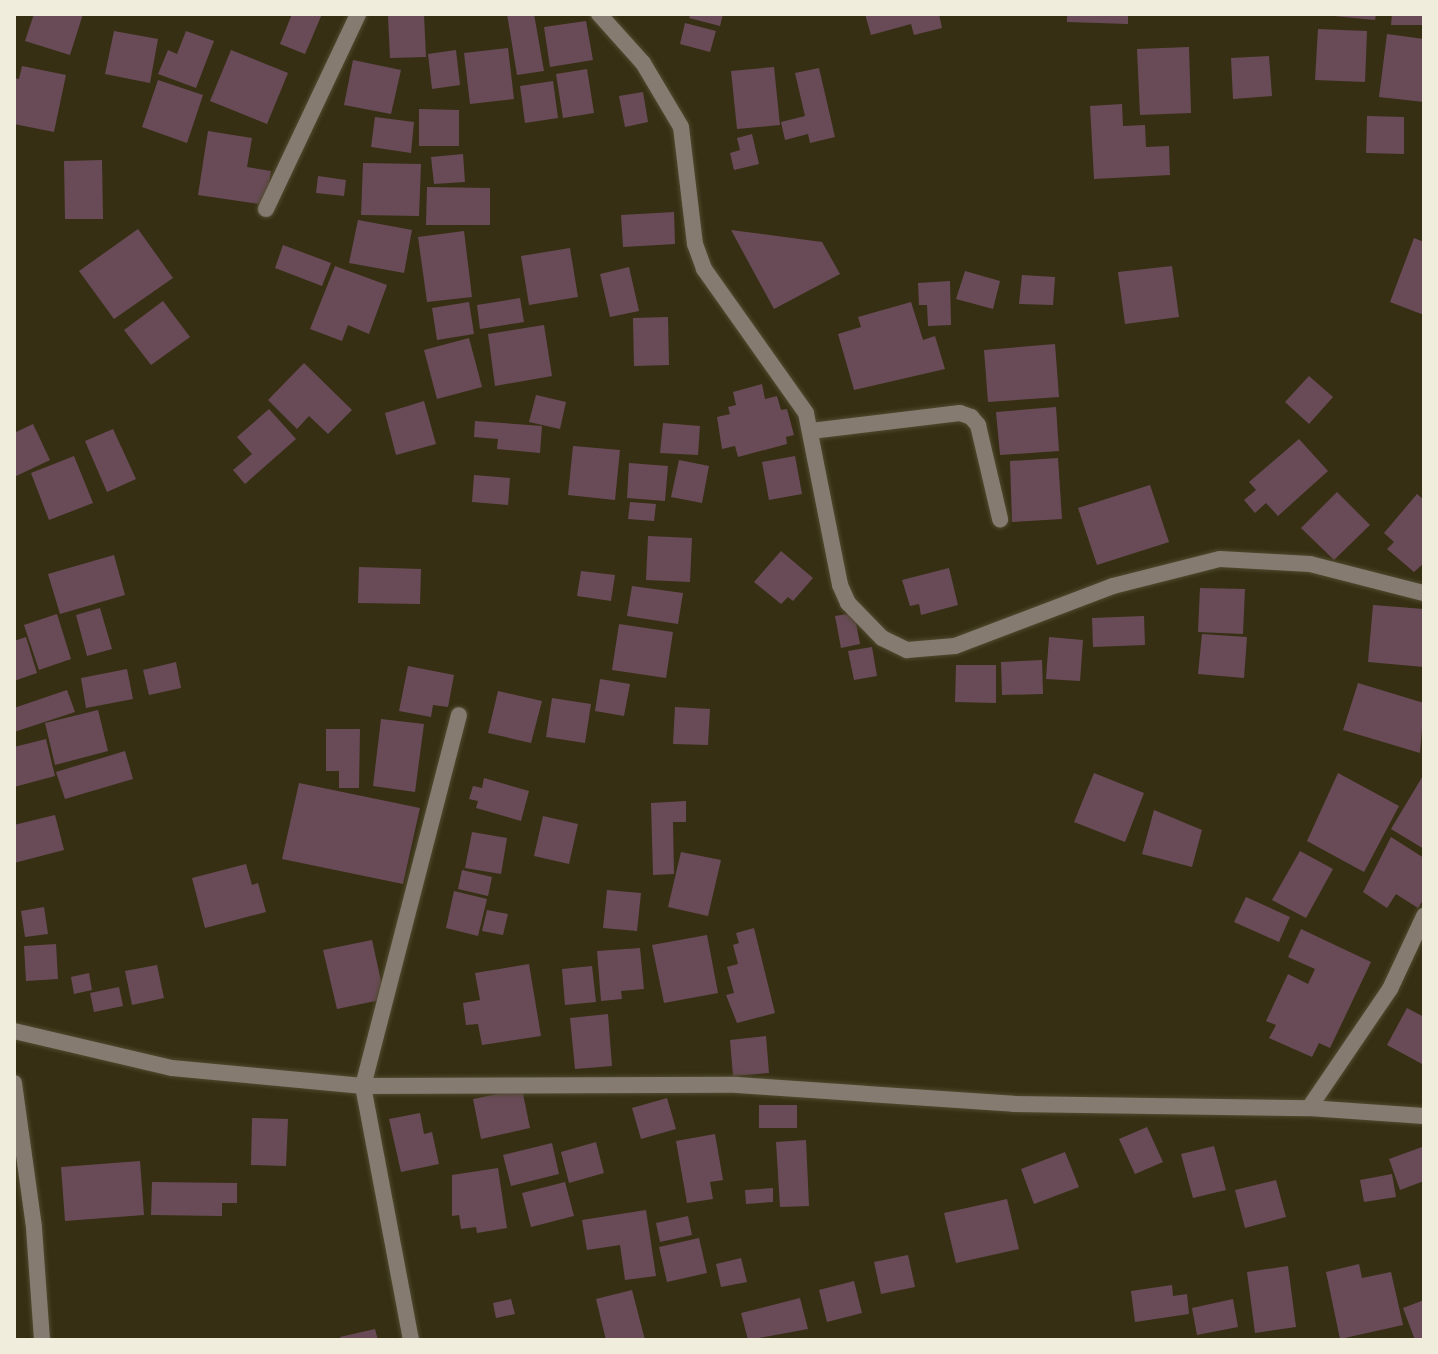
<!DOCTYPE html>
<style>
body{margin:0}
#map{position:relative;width:1438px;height:1354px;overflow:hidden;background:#362f13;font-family:"Golos Text",sans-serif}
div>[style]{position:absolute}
.building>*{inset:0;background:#694b58}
.roads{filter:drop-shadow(0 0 2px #504a2f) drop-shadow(0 0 2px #504a2f)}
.minor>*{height:16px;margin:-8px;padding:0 8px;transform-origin:8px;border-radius:8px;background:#867b71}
span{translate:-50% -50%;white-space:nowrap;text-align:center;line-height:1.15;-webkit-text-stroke:6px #1a170b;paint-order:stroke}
.frame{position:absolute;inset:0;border:16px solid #f1eddd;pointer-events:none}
</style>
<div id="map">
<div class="building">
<div style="clip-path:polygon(34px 14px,83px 14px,70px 55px,25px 41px)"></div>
<div style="clip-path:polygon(292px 14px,322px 14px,305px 54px,280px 44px)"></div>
<div style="clip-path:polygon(507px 14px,534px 14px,544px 71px,517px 75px)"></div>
<div style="clip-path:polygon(691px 14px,723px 14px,720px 26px,689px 18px)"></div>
<div style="clip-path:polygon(865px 14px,939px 14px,942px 28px,914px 35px,911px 24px,871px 35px)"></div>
<div style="clip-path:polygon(1067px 14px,1128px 14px,1128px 24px,1067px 22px)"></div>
<div style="clip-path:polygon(1314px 14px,1376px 14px,1375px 20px)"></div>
<div style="clip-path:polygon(1392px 14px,1424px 14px,1424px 25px,1391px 25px)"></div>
<div style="clip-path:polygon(424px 15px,426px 57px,390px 58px,388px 16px)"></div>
<div style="clip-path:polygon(586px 21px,593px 60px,550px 67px,544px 27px)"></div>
<div style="clip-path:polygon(685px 23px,716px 31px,710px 52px,680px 44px)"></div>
<div style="clip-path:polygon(1318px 29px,1367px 31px,1365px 82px,1315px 80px)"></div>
<div style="clip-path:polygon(114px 31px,158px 39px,150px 83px,105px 74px)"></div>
<div style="clip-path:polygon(186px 31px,214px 41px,196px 88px,158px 74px,168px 50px,177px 54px)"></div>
<div style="clip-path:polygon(1387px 34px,1424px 39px,1424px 102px,1379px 97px)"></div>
<div style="clip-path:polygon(1189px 47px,1191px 113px,1140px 115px,1137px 49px)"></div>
<div style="clip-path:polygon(508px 48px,514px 99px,470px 104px,464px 53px)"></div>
<div style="clip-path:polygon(231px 50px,288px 73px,267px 124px,210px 101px)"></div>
<div style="clip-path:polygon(456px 50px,460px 85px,432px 89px,428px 54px)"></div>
<div style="clip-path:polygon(1269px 56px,1272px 96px,1233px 99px,1231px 58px)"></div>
<div style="clip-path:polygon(353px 60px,401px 70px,391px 114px,344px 105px)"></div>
<div style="clip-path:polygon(22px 66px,66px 75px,54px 132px,14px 124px,14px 78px,19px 79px)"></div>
<div style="clip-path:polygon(774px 67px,780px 125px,737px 129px,731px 71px)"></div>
<div style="clip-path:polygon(819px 68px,835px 137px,810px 143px,808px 134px,785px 140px,781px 122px,805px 116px,795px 73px)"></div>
<div style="clip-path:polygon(587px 69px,594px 113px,563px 118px,556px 74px)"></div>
<div style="clip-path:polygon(158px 80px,203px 95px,187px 143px,142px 127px)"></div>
<div style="clip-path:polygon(553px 81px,558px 118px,525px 123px,520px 86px)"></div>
<div style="clip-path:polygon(643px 92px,648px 122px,625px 127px,619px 96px)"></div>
<div style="clip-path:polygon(1122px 104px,1123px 126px,1145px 125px,1146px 147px,1169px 146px,1170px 175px,1094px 179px,1090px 106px)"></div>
<div style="clip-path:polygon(419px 109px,459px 110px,459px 146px,419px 146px)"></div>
<div style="clip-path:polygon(1367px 116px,1404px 117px,1404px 154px,1366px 153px)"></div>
<div style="clip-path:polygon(375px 117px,414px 122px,411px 153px,371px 147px)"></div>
<div style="clip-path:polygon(208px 131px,252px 138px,247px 167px,271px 171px,266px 205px,198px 195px)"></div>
<div style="clip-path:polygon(752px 134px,759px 164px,734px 170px,730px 153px,740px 150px,737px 138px)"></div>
<div style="clip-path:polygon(463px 154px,465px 182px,434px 184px,431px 157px)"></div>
<div style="clip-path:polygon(102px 160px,103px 219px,65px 219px,64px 161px)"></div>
<div style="clip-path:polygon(363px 163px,421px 164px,419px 216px,361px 215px)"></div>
<div style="clip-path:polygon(318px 176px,346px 180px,344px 196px,316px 193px)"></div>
<div style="clip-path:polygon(427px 187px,490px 188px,490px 225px,426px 225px)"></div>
<div style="clip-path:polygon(674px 212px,675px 244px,623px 247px,621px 215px)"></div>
<div style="clip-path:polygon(358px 220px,412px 230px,404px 273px,349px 263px)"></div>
<div style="clip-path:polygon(138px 229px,173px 278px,114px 319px,79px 271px)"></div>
<div style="clip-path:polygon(731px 230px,822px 242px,840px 274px,774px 309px)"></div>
<div style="clip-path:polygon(464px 231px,472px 297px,427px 302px,418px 237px)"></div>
<div style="clip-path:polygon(1414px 238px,1424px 242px,1424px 315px,1390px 302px)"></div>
<div style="clip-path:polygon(283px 245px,331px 263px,322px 286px,275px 268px)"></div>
<div style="clip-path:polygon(570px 248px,578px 297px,529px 305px,521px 256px)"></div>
<div style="clip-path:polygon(335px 266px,387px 285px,369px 334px,348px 325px,342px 341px,310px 329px)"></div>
<div style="clip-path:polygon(1172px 266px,1179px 317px,1125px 324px,1118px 272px)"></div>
<div style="clip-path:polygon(629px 267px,639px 311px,610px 317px,600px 274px)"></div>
<div style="clip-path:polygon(965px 271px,1000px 281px,993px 309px,956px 299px)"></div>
<div style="clip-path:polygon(1022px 275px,1055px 277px,1053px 305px,1019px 304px)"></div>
<div style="clip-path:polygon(950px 281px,951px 325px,928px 326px,927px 305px,919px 305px,918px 283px)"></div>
<div style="clip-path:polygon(520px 298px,524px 322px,480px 329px,477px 305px)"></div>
<div style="clip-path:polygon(163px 301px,190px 337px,151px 365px,124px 330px)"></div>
<div style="clip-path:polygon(469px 302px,474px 334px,437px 340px,432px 308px)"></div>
<div style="clip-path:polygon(911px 302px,923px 340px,935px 336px,945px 369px,854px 390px,838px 334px,861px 327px,858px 317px)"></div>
<div style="clip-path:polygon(668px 317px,669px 365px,634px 366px,633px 318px)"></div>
<div style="clip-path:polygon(544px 325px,552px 376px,495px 386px,488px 334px)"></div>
<div style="clip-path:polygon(469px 338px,482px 387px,437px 399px,424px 350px)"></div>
<div style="clip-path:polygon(1055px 344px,1059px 397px,988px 402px,984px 350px)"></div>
<div style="clip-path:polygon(304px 363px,352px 410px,328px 434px,309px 416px,297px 429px,268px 400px)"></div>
<div style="clip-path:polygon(1309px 376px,1333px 397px,1309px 424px,1285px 402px)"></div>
<div style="clip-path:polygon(762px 384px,765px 399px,777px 396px,781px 410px,787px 409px,794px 435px,786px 437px,787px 444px,738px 457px,735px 446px,722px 449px,717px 417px,730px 414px,728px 407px,736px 405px,733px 392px)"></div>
<div style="clip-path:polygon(536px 395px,566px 402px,560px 429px,529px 422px)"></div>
<div style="clip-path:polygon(424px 401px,436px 444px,396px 455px,385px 413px)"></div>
<div style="clip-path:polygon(1056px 407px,1059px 451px,1000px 455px,996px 412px)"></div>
<div style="clip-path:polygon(269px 409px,296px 439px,245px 484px,233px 470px,252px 454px,237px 437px)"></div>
<div style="clip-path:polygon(475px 421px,542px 426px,540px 453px,497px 449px,498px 439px,474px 437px)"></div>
<div style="clip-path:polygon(663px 423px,700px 426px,698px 455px,660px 453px)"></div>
<div style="clip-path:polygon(33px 424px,50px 460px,14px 477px,14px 433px)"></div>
<div style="clip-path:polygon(113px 429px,136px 479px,107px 492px,85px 441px)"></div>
<div style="clip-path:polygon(1299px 439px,1328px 471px,1278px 516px,1266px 503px,1255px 513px,1244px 500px,1256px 490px,1249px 482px)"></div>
<div style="clip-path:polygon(573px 446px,620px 450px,615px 500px,568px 495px)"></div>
<div style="clip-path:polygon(74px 456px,93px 503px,49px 520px,31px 473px)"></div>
<div style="clip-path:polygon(795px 456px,802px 494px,769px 500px,762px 462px)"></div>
<div style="clip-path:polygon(1058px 458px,1062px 519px,1012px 522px,1010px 461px)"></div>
<div style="clip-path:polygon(679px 460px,709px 466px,702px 503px,671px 497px)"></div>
<div style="clip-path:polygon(629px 463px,668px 466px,665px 501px,627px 498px)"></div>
<div style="clip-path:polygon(474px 475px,510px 478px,508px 505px,472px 502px)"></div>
<div style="clip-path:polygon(1150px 485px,1169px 542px,1097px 565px,1078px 508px)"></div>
<div style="clip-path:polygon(1337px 492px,1370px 525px,1334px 560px,1301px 528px)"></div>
<div style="clip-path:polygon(1417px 494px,1424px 500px,1424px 563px,1414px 572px,1387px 549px,1394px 542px,1384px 533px)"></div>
<div style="clip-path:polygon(630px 502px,656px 504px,654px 521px,628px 519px)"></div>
<div style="clip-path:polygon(648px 536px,692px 538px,690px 582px,646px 580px)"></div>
<div style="clip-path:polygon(781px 551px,813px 578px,793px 601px,788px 597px,781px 604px,754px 582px)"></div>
<div style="clip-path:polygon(114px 555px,125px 595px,60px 614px,48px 574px)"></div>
<div style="clip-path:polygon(359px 567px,421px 569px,420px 604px,358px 603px)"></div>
<div style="clip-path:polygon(949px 568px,958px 605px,921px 615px,919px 604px,910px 606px,902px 580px)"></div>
<div style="clip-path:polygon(581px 571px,615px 575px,611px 601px,577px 596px)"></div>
<div style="clip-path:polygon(632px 586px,683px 593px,678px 624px,627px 616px)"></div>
<div style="clip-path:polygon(1200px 588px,1245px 589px,1243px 634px,1198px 632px)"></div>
<div style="clip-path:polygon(1373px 605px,1424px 609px,1424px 667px,1368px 662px)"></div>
<div style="clip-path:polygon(100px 608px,112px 649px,87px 656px,76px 615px)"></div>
<div style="clip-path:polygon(854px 613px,860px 644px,841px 648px,835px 616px)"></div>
<div style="clip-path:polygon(57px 614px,71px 659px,39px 670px,24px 625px)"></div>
<div style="clip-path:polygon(1144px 616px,1145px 645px,1093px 647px,1092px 618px)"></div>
<div style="clip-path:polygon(619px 624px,673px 632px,666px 678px,612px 670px)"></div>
<div style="clip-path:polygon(1202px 634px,1247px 637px,1244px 678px,1198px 674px)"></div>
<div style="clip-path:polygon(26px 637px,37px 673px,14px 681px,14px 641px)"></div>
<div style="clip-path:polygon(1049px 637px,1083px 640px,1080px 681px,1046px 679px)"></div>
<div style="clip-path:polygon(872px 647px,877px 676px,854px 680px,848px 651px)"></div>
<div style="clip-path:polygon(1042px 660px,1043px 694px,1002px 695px,1001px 662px)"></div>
<div style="clip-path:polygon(176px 662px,181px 688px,149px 695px,143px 670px)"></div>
<div style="clip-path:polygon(956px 665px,996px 665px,996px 703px,955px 702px)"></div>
<div style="clip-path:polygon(408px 666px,454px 675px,448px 707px,433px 705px,431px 717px,399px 711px)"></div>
<div style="clip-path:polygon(127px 669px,133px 699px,86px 708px,81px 678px)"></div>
<div style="clip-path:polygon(600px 679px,630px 684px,624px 716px,595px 711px)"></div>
<div style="clip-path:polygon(1358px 683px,1424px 703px,1420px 753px,1343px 730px)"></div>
<div style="clip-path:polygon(67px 690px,75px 712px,14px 732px,14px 708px)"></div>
<div style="clip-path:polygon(498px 691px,542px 701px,531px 743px,488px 733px)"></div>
<div style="clip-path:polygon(552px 698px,591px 704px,585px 743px,546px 737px)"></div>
<div style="clip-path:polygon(675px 707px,710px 709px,708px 745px,673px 744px)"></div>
<div style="clip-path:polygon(98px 710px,108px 751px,55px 765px,45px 723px)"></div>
<div style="clip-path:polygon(381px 719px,424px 724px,415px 792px,373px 786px)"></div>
<div style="clip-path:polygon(326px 729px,360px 729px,359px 788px,339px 788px,339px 771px,326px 771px)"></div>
<div style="clip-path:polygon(46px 739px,55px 776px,14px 787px,14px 747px)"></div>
<div style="clip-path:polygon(125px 751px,133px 779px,65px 799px,56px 772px)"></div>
<div style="clip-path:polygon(1094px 773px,1144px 793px,1125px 842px,1074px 822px)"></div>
<div style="clip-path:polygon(1338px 773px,1399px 806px,1364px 872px,1307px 841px)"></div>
<div style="clip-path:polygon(1424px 774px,1424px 849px,1391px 829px)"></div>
<div style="clip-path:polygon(484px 778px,529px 791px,521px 821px,476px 808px,478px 801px,469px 799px,473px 786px,482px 788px)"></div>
<div style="clip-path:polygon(299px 783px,420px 808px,403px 884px,282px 859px)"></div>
<div style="clip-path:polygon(686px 801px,686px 822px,673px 822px,674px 874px,653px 875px,651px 803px)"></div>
<div style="clip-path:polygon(1154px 810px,1202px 830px,1192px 867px,1142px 854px)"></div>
<div style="clip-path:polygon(55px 815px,64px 850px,14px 863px,14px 825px)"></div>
<div style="clip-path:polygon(543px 816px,578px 824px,569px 864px,534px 856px)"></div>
<div style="clip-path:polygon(472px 832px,507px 838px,501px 874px,465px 868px)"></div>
<div style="clip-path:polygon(1391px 837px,1424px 858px,1424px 899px,1418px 908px,1396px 894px,1387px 908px,1363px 892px)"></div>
<div style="clip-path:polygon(1300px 851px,1333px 869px,1306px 918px,1272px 900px)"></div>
<div style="clip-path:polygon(681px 852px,721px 860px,708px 916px,668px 907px)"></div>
<div style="clip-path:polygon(246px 864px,252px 885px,258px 883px,266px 912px,205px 928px,192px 878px)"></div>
<div style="clip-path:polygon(462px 870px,492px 877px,488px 896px,458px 889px)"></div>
<div style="clip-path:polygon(607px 890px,641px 893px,637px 931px,603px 928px)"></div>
<div style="clip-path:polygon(454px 891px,487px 899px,478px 936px,446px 928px)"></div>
<div style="clip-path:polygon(1246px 897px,1290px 917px,1279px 942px,1234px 922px)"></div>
<div style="clip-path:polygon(44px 907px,48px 934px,25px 937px,21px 911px)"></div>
<div style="clip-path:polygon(487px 910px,508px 914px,503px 935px,482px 931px)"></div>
<div style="clip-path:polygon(754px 928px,775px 1013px,737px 1023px,726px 995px,734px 993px,727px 967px,738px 964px,733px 945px,739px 943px,736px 933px)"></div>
<div style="clip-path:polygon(1301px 929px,1371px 962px,1330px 1048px,1319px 1043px,1312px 1057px,1269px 1038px,1276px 1025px,1266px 1021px,1288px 974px,1308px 984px,1315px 969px,1288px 957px)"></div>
<div style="clip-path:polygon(707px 935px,718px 993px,664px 1003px,652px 945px)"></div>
<div style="clip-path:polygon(372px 940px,385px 999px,337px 1009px,323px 950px)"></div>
<div style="clip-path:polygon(56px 944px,58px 979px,26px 981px,24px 946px)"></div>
<div style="clip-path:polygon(640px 948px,644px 989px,621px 991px,622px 999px,601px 1001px,597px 951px)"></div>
<div style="clip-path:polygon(529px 964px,541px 1036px,482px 1045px,478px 1024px,466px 1025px,463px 1003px,480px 1000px,475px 973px)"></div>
<div style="clip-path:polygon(157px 965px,164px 998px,132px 1005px,125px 971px)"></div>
<div style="clip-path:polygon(592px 966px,596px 1002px,565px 1005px,562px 969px)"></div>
<div style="clip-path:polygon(89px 973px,92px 990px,74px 994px,71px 977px)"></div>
<div style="clip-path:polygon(119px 987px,123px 1006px,94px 1012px,90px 993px)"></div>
<div style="clip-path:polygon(1407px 1008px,1424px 1017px,1424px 1065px,1387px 1045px)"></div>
<div style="clip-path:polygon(608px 1014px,612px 1066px,575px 1069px,570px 1018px)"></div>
<div style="clip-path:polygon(766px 1036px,769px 1073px,733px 1076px,730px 1040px)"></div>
<div style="clip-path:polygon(522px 1089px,530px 1128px,481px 1139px,473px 1099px)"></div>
<div style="clip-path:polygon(667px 1098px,676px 1129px,641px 1139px,632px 1108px)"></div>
<div style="clip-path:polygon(759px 1105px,797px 1105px,797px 1128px,759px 1128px)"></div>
<div style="clip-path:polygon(420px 1113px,424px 1134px,432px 1132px,439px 1164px,401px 1172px,389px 1119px)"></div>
<div style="clip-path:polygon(252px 1118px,288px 1119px,286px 1166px,251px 1165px)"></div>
<div style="clip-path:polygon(1147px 1127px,1163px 1162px,1135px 1174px,1119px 1139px)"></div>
<div style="clip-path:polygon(715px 1134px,723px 1180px,710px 1182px,713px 1199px,687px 1203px,676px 1141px)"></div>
<div style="clip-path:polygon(806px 1140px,809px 1206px,780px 1207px,776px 1142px)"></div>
<div style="clip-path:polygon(596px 1142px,604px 1173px,569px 1183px,561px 1152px)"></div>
<div style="clip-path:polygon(552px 1143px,559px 1174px,511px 1186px,503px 1155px)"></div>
<div style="clip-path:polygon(1214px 1146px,1226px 1190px,1193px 1198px,1181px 1154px)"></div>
<div style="clip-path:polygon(1422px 1147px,1424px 1181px,1400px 1190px,1389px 1159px)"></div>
<div style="clip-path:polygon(1065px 1152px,1079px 1187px,1034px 1204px,1021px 1169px)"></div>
<div style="clip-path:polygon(140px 1161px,144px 1215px,65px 1221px,61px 1167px)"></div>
<div style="clip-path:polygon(498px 1168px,507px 1228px,477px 1233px,476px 1227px,461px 1229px,459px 1215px,452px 1216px,452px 1175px)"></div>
<div style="clip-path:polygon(1392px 1174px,1396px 1197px,1364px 1202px,1360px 1180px)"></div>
<div style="clip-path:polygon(1276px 1180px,1286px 1217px,1245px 1228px,1235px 1190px)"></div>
<div style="clip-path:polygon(152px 1182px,237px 1183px,237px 1203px,222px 1203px,222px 1216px,151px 1215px)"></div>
<div style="clip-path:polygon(565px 1182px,574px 1216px,531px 1227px,522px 1193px)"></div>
<div style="clip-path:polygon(773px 1188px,773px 1202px,746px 1204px,745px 1190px)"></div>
<div style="clip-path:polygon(1007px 1199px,1019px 1249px,956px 1263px,944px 1213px)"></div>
<div style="clip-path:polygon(646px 1210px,656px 1276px,625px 1280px,620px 1245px,587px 1250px,582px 1220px)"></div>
<div style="clip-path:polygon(688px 1216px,692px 1235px,660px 1242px,656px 1223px)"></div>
<div style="clip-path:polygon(699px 1238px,707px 1273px,667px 1282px,659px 1247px)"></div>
<div style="clip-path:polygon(908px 1255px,915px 1287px,881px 1294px,874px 1262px)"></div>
<div style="clip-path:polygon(741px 1258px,747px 1282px,721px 1287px,716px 1264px)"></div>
<div style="clip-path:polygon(1359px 1264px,1362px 1278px,1391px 1272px,1403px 1325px,1340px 1339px,1326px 1272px)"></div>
<div style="clip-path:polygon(1288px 1266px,1296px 1327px,1255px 1333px,1247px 1272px)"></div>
<div style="clip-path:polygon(854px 1281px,862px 1313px,827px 1322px,819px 1290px)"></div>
<div style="clip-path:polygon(1172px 1285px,1173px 1296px,1187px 1294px,1189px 1314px,1135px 1322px,1131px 1291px)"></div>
<div style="clip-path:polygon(632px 1290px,645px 1340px,606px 1340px,596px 1299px)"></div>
<div style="clip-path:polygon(800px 1298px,808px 1329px,748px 1340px,741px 1313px)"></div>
<div style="clip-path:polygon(511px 1299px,515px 1314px,496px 1318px,493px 1303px)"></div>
<div style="clip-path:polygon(1233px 1299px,1238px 1327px,1197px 1335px,1192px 1308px)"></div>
<div style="clip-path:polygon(1424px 1300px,1424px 1340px,1415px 1340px,1403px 1308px)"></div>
<div style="clip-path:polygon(375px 1329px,378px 1340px,341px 1340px,340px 1337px)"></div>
</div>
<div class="roads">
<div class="minor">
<div style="left:599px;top:14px;width:66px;rotate:48.1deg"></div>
<div style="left:643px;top:63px;width:74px;rotate:59.3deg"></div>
<div style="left:681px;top:127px;width:118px;rotate:83.2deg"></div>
<div style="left:695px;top:244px;width:27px;rotate:70deg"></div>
<div style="left:704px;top:269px;width:176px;rotate:54.7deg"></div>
<div style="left:806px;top:413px;width:175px;rotate:78.8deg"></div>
<div style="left:840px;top:585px;width:20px;rotate:66deg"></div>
<div style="left:848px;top:603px;width:49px;rotate:45.8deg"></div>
<div style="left:882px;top:638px;width:28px;rotate:26deg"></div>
<div style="left:907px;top:650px;width:48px;rotate:-4.8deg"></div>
<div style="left:955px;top:646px;width:169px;rotate:-20.8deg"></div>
<div style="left:1113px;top:586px;width:110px;rotate:-14.2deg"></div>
<div style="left:1220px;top:559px;width:90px;rotate:3.2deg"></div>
<div style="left:1310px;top:564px;width:118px;rotate:14.3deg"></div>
<div style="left:266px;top:209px;width:216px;rotate:-64.7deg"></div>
<div style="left:811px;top:431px;width:150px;rotate:-6.9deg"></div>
<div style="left:960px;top:413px;width:12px;rotate:20deg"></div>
<div style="left:971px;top:417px;width:11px;rotate:49deg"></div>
<div style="left:978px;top:425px;width:97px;rotate:76.8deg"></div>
<div style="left:14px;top:1031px;width:162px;rotate:13.2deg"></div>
<div style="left:172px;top:1068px;width:192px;rotate:5.4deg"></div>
<div style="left:363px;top:1086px;width:374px;rotate:-0.2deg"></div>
<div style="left:737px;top:1085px;width:277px;rotate:3.9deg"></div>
<div style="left:1013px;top:1104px;width:296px;rotate:0.8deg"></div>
<div style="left:1309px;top:1108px;width:115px;rotate:4deg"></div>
<div style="left:14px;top:1083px;width:146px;rotate:82.1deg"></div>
<div style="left:34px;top:1228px;width:112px;rotate:85.9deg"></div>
<div style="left:1309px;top:1108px;width:144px;rotate:-55.8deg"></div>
<div style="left:1390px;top:989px;width:81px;rotate:-65deg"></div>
<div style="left:411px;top:1340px;width:258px;rotate:-100.7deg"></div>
<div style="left:363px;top:1086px;width:383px;rotate:-75.5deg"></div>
</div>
</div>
<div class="frame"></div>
</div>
